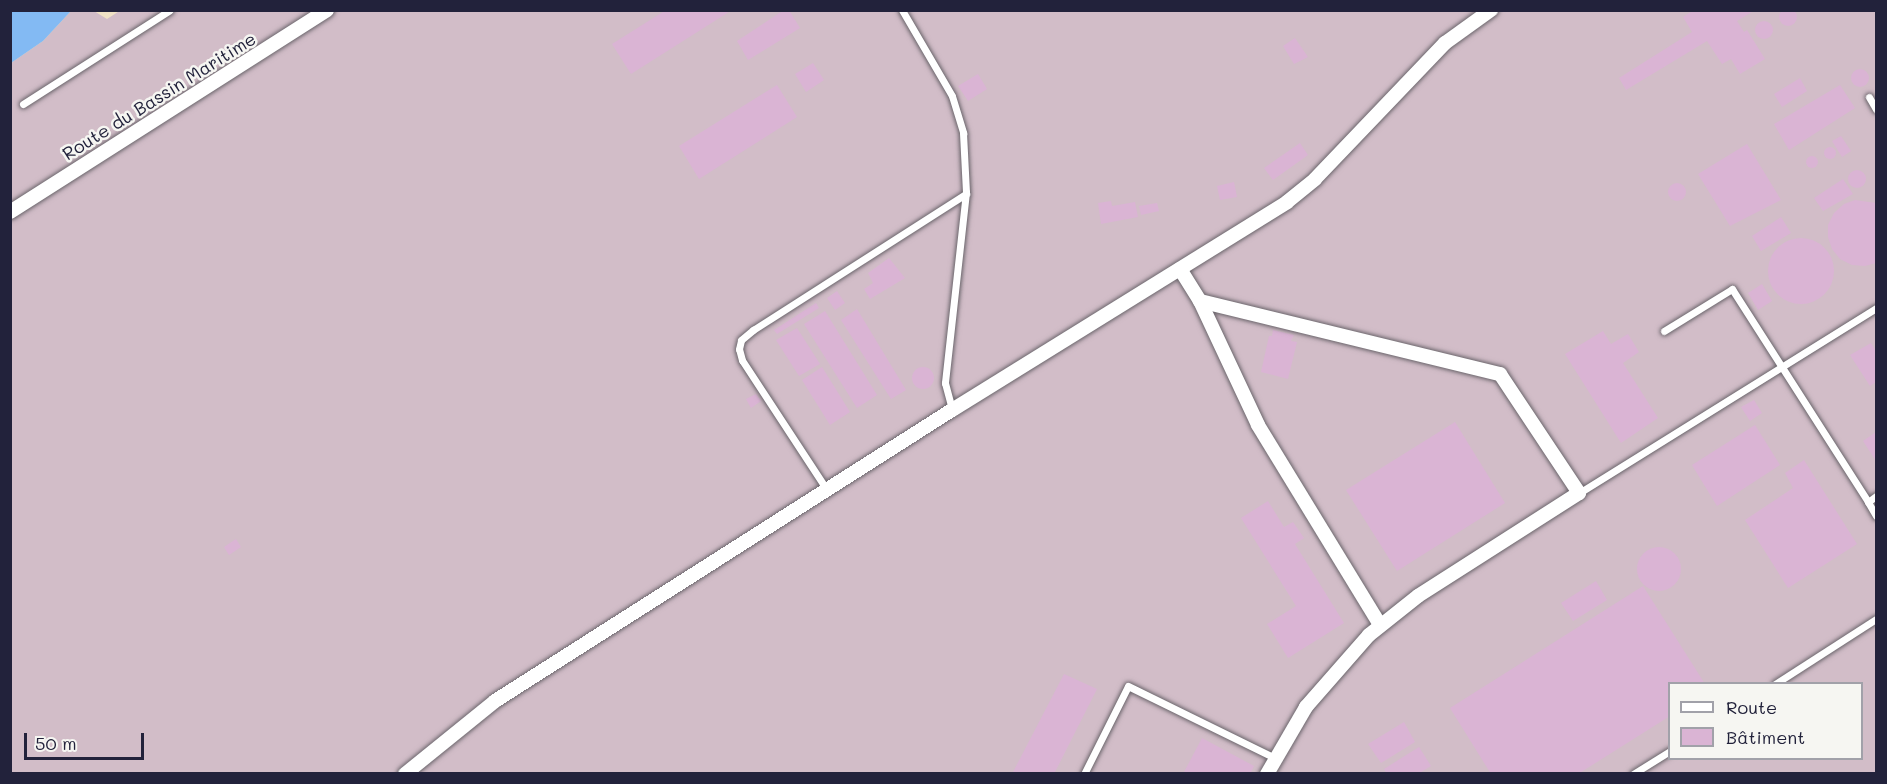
<!DOCTYPE html>
<meta charset="utf-8">
<style>
body{margin:0}
#map{position:relative;width:1887px;height:784px;overflow:hidden;background:#f0e2c5;font-family:Mali,sans-serif}
div>[style]{position:absolute}
.industrial>*{inset:0;background:#d2bdc8}
.water>*{inset:0;background:#83baf3}
.building>*{inset:0;background:#dab4d4}
.round{border-radius:50%}
.roads{filter:drop-shadow(0 0 2px #6a656b) drop-shadow(0 0 2px #6a656b)}
.lane>*{height:7px;margin:-3.5px;padding:0 3.5px;transform-origin:3.5px;border-radius:3.5px;background:#fff}
.street>*{height:14px;margin:-7px;padding:0 7px;transform-origin:7px;border-radius:7px;background:#fff}
span{translate:-50% -50%;white-space:nowrap;text-align:center;line-height:1.15;-webkit-text-stroke:5px #f6f6f2;paint-order:stroke}
.street-label{font-size:18px;color:#22223b}
.frame{position:absolute;inset:0;border:12px solid #22223b;pointer-events:none}
.legend{position:absolute;left:1668px;top:682px;width:195px;height:78px;box-sizing:border-box;background:#f6f6f2;border:2px solid #a1a1a9;margin:0;padding:8px 10px;list-style:none;font-size:18px;color:#22223b}
.legend li{display:flex;align-items:center;gap:12px;height:30px}
.legend b{width:30px;border:2px solid #a1a1a9}
.scale{position:absolute;left:24px;top:733px;width:120px;height:27px;box-sizing:border-box;border:3px solid #22223b;border-top:0;padding-left:8px;font-size:18px;line-height:21px;white-space:nowrap;color:#22223b;-webkit-text-stroke:4px #f6f6f2;paint-order:stroke}
</style>
<div id="map">
<div class="industrial">
<div style="clip-path:polygon(evenodd,121px 10px,1876px 11px,1876px 773px,11px 774px,11px 63px,43px 41px,71px 11px,94px 11px,107px 19px,121px 10px,1670px 684px,1862px 684px,1862px 758px,1670px 758px,1670px 684px)"></div>
</div>
<div class="water">
<div style="clip-path:polygon(11px 10px,71px 10px,71px 11px,43px 41px,11px 63px)"></div>
</div>
<div class="building">
<div class="round" style="left:1779px;top:8px;width:18px;height:18px"></div>
<div style="clip-path:polygon(666px 10px,732px 10px,631px 74px,612px 44px)"></div>
<div style="clip-path:polygon(784px 10px,789px 10px,800px 28px,748px 60px,737px 41px)"></div>
<div style="clip-path:polygon(1694px 10px,1755px 10px,1737px 21px,1744px 32px,1747px 30px,1765px 59px,1740px 74px,1731px 59px,1722px 64px,1707px 41px,1626px 90px,1619px 78px,1692px 32px,1683px 17px)"></div>
<div class="round" style="left:1755px;top:21px;width:18px;height:18px"></div>
<div style="clip-path:polygon(1295px 38px,1308px 57px,1294px 64px,1283px 46px)"></div>
<div style="clip-path:polygon(813px 63px,824px 80px,806px 92px,795px 74px)"></div>
<div class="round" style="left:1851px;top:69px;width:18px;height:18px"></div>
<div style="clip-path:polygon(978px 74px,987px 89px,968px 101px,958px 86px)"></div>
<div style="clip-path:polygon(1800px 78px,1807px 91px,1782px 107px,1774px 94px)"></div>
<div style="clip-path:polygon(777px 85px,797px 117px,699px 179px,679px 146px)"></div>
<div style="clip-path:polygon(1840px 85px,1855px 108px,1789px 150px,1774px 124px)"></div>
<div style="clip-path:polygon(1841px 136px,1851px 151px,1842px 157px,1832px 141px)"></div>
<div style="clip-path:polygon(1300px 143px,1308px 155px,1273px 180px,1264px 168px)"></div>
<div style="clip-path:polygon(1747px 144px,1781px 200px,1730px 226px,1698px 174px)"></div>
<div class="round" style="left:1824px;top:147px;width:12px;height:12px"></div>
<div class="round" style="left:1806px;top:156px;width:12px;height:12px"></div>
<div class="round" style="left:1848px;top:170px;width:18px;height:18px"></div>
<div style="clip-path:polygon(1843px 179px,1853px 194px,1823px 211px,1814px 198px)"></div>
<div style="clip-path:polygon(1234px 182px,1237px 197px,1220px 200px,1217px 186px)"></div>
<div class="round" style="left:1668px;top:183px;width:18px;height:18px"></div>
<div style="clip-path:polygon(1855px 200px,1876px 203px,1876px 263px,1865px 266px,1852px 265px,1840px 259px,1832px 249px,1828px 237px,1828px 225px,1834px 213px,1844px 204px)"></div>
<div style="clip-path:polygon(1111px 201px,1112px 206px,1135px 202px,1138px 217px,1101px 224px,1098px 203px)"></div>
<div style="clip-path:polygon(1157px 203px,1159px 211px,1141px 215px,1139px 206px)"></div>
<div style="clip-path:polygon(1781px 217px,1791px 233px,1761px 251px,1752px 236px)"></div>
<div class="round" style="left:1768px;top:238px;width:66px;height:66px"></div>
<div style="clip-path:polygon(889px 258px,905px 278px,870px 299px,864px 289px,873px 283px,868px 273px)"></div>
<div style="clip-path:polygon(1762px 284px,1772px 301px,1758px 310px,1748px 293px)"></div>
<div style="clip-path:polygon(837px 291px,845px 303px,835px 310px,827px 298px)"></div>
<div style="clip-path:polygon(816px 303px,819px 308px,777px 334px,774px 330px)"></div>
<div style="clip-path:polygon(857px 309px,906px 390px,891px 399px,841px 320px)"></div>
<div style="clip-path:polygon(825px 311px,877px 395px,857px 408px,804px 324px)"></div>
<div style="clip-path:polygon(797px 328px,820px 364px,799px 376px,776px 340px)"></div>
<div style="clip-path:polygon(1273px 330px,1294px 335px,1291px 341px,1297px 342px,1288px 379px,1261px 372px,1269px 336px,1272px 336px)"></div>
<div style="clip-path:polygon(1603px 331px,1611px 344px,1628px 334px,1639px 352px,1623px 363px,1658px 418px,1621px 443px,1565px 354px)"></div>
<div style="clip-path:polygon(1871px 343px,1876px 351px,1876px 382px,1870px 386px,1850px 355px)"></div>
<div style="clip-path:polygon(822px 367px,850px 412px,830px 425px,802px 380px)"></div>
<div class="round" style="left:912px;top:367px;width:22px;height:22px"></div>
<div style="clip-path:polygon(756px 394px,761px 401px,751px 408px,746px 399px)"></div>
<div style="clip-path:polygon(1754px 400px,1762px 413px,1750px 421px,1741px 407px)"></div>
<div style="clip-path:polygon(1455px 422px,1505px 503px,1397px 571px,1346px 490px)"></div>
<div style="clip-path:polygon(1755px 425px,1780px 465px,1717px 506px,1692px 465px)"></div>
<div style="clip-path:polygon(1876px 432px,1876px 461px,1863px 441px)"></div>
<div style="clip-path:polygon(1804px 460px,1857px 544px,1788px 588px,1745px 520px,1793px 488px,1785px 473px)"></div>
<div style="clip-path:polygon(1268px 501px,1284px 527px,1293px 522px,1304px 538px,1295px 544px,1344px 623px,1288px 658px,1267px 624px,1296px 606px,1241px 518px)"></div>
<div style="clip-path:polygon(236px 539px,241px 547px,229px 555px,224px 547px)"></div>
<div class="round" style="left:1637px;top:547px;width:44px;height:44px"></div>
<div style="clip-path:polygon(1596px 581px,1607px 600px,1573px 621px,1561px 603px)"></div>
<div style="clip-path:polygon(1643px 586px,1705px 684px,1670px 684px,1670px 716px,1578px 774px,1491px 774px,1450px 708px)"></div>
<div style="clip-path:polygon(1064px 674px,1097px 689px,1054px 774px,1012px 774px)"></div>
<div style="clip-path:polygon(1404px 722px,1415px 742px,1381px 763px,1368px 744px)"></div>
<div style="clip-path:polygon(1202px 738px,1254px 766px,1250px 774px,1183px 774px)"></div>
<div style="clip-path:polygon(1419px 747px,1431px 766px,1418px 774px,1387px 774px,1384px 769px)"></div>
</div>
<div class="roads">
<div class="lane">
<div style="left:902px;top:10px;width:99px;rotate:59.8deg"></div>
<div style="left:952px;top:96px;width:39px;rotate:73deg"></div>
<div style="left:963px;top:133px;width:59px;rotate:87.1deg"></div>
<div style="left:966px;top:192px;width:192px;rotate:96.3deg"></div>
<div style="left:945px;top:383px;width:28px;rotate:75deg"></div>
<div style="left:1869px;top:97px;width:14px;rotate:60deg"></div>
<div style="left:23px;top:104px;width:174px;rotate:-32.6deg"></div>
<div style="left:1664px;top:331px;width:80px;rotate:-31.7deg"></div>
<div style="left:1732px;top:289px;width:253px;rotate:57.4deg"></div>
<div style="left:1868px;top:502px;width:10px;rotate:-37deg"></div>
<div style="left:827px;top:490px;width:155px;rotate:-123.2deg"></div>
<div style="left:742px;top:360px;width:11px;rotate:-105deg"></div>
<div style="left:739px;top:349px;width:9px;rotate:-77deg"></div>
<div style="left:741px;top:340px;width:16px;rotate:-40deg"></div>
<div style="left:753px;top:330px;width:253px;rotate:-32.6deg"></div>
<div style="left:1579px;top:493px;width:350px;rotate:-31.9deg"></div>
<div style="left:1868px;top:502px;width:16px;rotate:60deg"></div>
<div style="left:1775px;top:684px;width:120px;rotate:-32.8deg"></div>
<div style="left:1084px;top:774px;width:98px;rotate:-63.4deg"></div>
<div style="left:1128px;top:686px;width:164px;rotate:26.1deg"></div>
<div style="left:1633px;top:774px;width:44px;rotate:-31.9deg"></div>
</div>
<div class="street">
<div style="left:10px;top:212px;width:376px;rotate:-32.5deg"></div>
<div style="left:1180px;top:269px;width:38px;rotate:58deg"></div>
<div style="left:1200px;top:301px;width:137px;rotate:64.9deg"></div>
<div style="left:1258px;top:425px;width:234px;rotate:58.6deg"></div>
<div style="left:1200px;top:301px;width:309px;rotate:13.7deg"></div>
<div style="left:1500px;top:374px;width:143px;rotate:56.4deg"></div>
<div style="left:1579px;top:493px;width:191px;rotate:147.4deg"></div>
<div style="left:1418px;top:596px;width:63px;rotate:141.5deg"></div>
<div style="left:1369px;top:635px;width:96px;rotate:131.2deg"></div>
<div style="left:1306px;top:707px;width:78px;rotate:120.2deg"></div>
<div style="left:405px;top:774px;width:116px;rotate:-39deg"></div>
<div style="left:495px;top:701px;width:542px;rotate:-32.49deg"></div>
<div style="left:952px;top:410px;width:394px;rotate:-31.8deg"></div>
<div style="left:1287px;top:202px;width:36px;rotate:-39deg"></div>
<div style="left:1315px;top:179px;width:188px;rotate:-46.3deg"></div>
<div style="left:1445px;top:43px;width:57px;rotate:-35.7deg"></div>
</div>
</div>
<div class="street-label">
<span style="left:159px;top:96px;rotate:-32deg">Route du Bassin Maritime</span>
</div>
<div class="frame"></div>
<ul class="legend">
<li><b style="height:8px;background:#fff"></b>Route</li>
<li><b style="height:16px;background:#dab4d4"></b>Bâtiment</li>
</ul>
<div class="scale">50 m</div>
</div>
